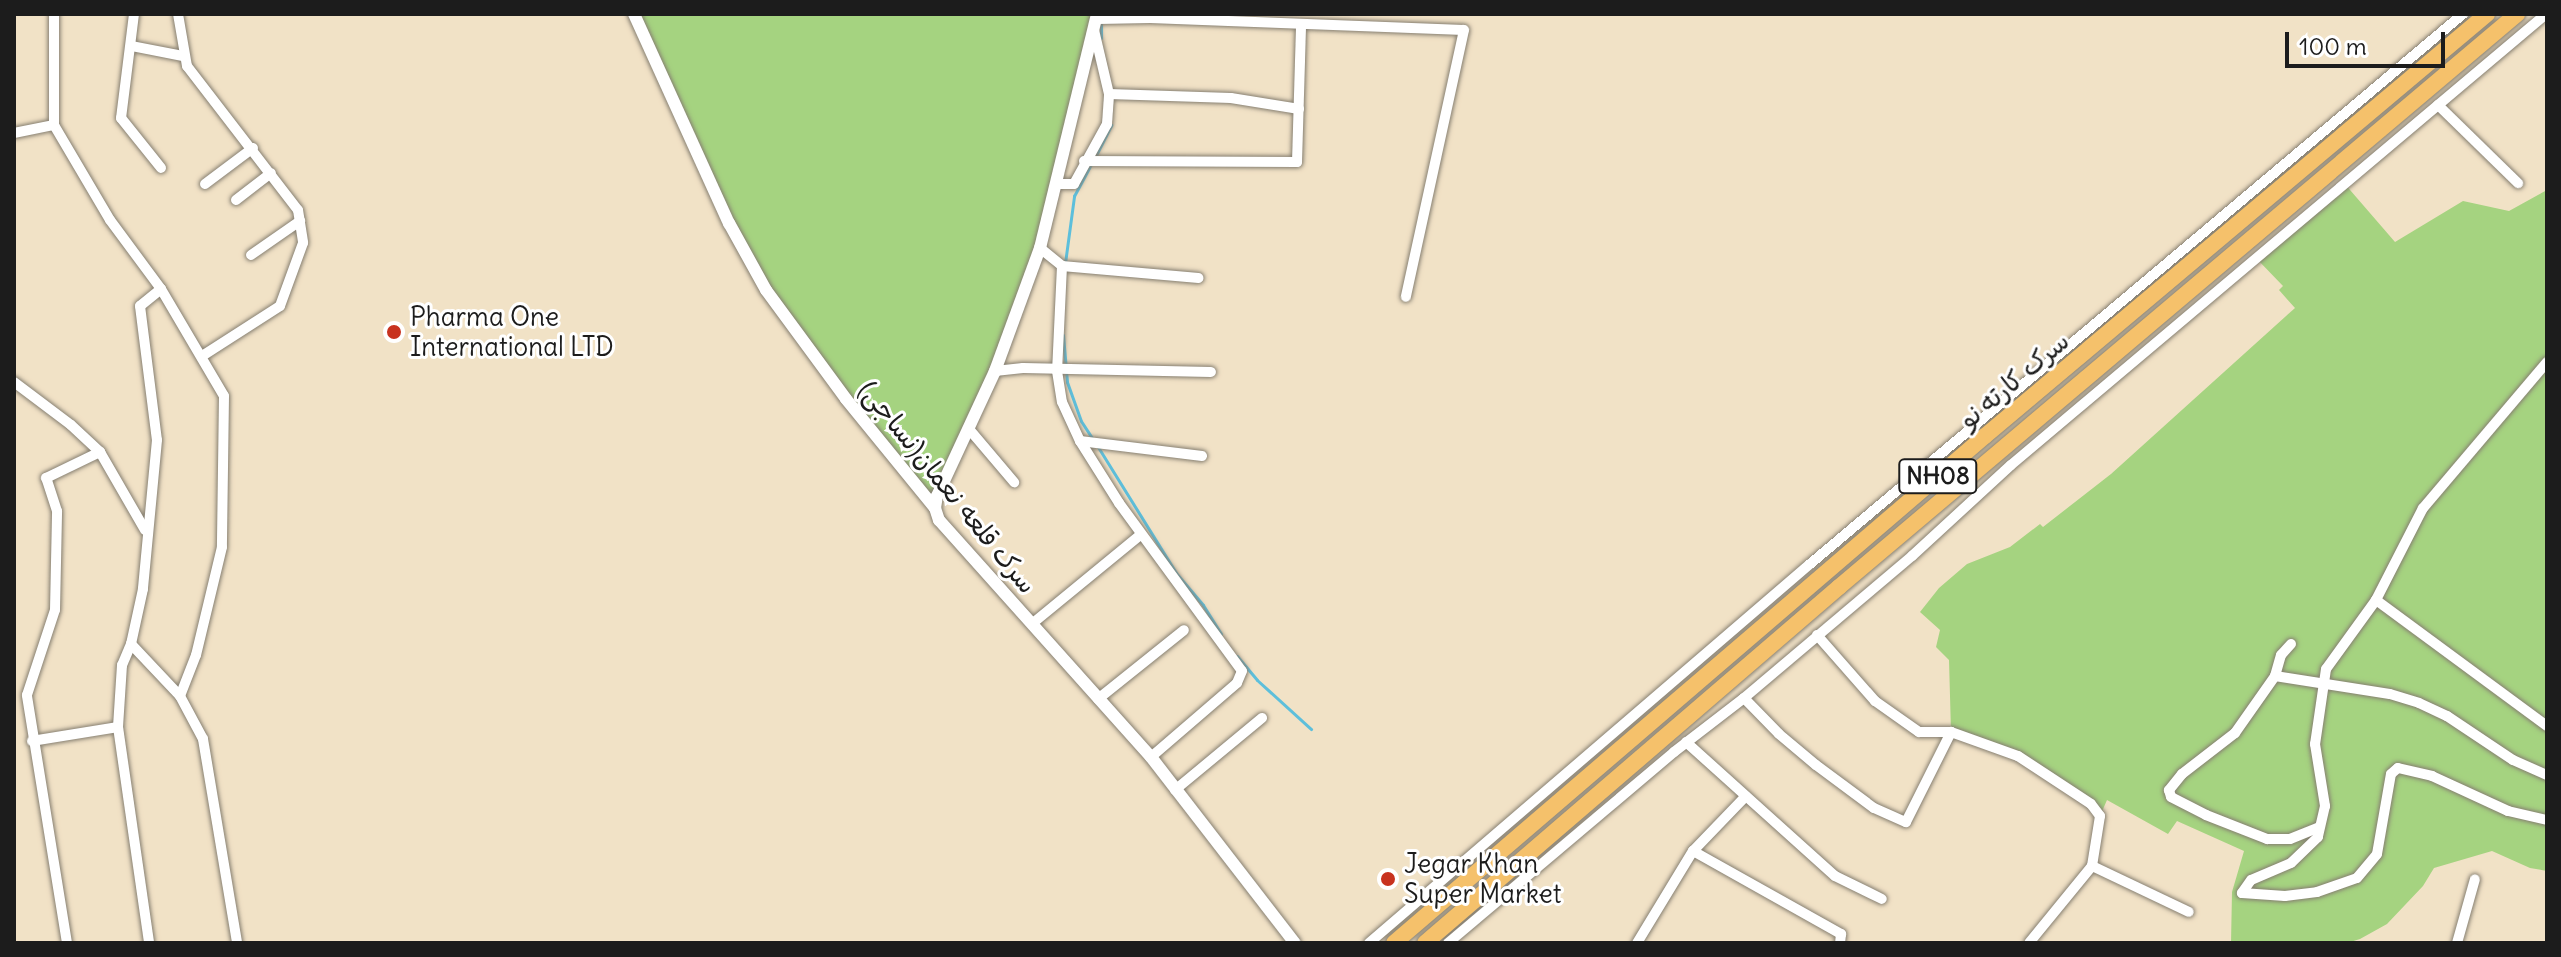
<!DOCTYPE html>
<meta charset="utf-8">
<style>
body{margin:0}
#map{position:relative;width:2561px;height:957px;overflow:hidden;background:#f1e2c6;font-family:Delius,"Playpen Sans Arabic",sans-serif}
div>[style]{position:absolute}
.green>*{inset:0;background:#a5d380}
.stream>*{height:3px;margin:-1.5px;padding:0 1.5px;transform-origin:1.5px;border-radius:1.5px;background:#5dbfdb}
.roads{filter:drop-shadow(0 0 2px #867f71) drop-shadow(0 0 2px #867f71)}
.minor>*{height:10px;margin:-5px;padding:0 5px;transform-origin:5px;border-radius:5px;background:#fff}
.tertiary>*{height:12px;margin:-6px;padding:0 6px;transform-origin:6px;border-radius:6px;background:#fff}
.trunk>*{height:16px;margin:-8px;padding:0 8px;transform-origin:8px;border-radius:8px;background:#f5c16b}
.dots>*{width:22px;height:22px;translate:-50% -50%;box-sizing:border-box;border:4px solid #fff;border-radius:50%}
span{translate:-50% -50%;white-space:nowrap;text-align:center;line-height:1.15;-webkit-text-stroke:6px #fff;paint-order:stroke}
.shield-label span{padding:2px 6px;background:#fff;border:2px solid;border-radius:6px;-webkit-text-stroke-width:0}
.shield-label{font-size:24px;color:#1c1c1c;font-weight:700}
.poi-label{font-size:26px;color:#1c1c1c}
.left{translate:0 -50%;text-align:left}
.street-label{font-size:26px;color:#1c1c1c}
.frame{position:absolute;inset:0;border:16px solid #1c1c1c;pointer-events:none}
.scale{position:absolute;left:2285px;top:32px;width:160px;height:36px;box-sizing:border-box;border:4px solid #1c1c1c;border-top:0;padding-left:10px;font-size:24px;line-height:28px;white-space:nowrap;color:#1c1c1c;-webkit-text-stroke:6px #fff;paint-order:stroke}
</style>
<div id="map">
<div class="green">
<div style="clip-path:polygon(634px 14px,1097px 14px,1040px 248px,935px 508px,766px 290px)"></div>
<div style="clip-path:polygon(2344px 183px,2395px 242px,2463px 201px,2509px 211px,2547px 190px,2547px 871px,2530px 868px,2492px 851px,2434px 868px,2423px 886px,2387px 924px,2360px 939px,2347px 943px,2231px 943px,2232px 892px,2244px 851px,2177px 821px,2168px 834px,2107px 800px,2100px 816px,2018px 756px,1951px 732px,1949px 660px,1936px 647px,1940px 630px,1920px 612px,1939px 588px,1967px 564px,2010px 547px,2040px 524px,2043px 527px,2111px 474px,2295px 308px,2279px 290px,2283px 286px,2256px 258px)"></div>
</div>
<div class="stream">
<div style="left:1101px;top:22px;width:16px;rotate:90deg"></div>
<div style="left:1095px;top:157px;width:36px;rotate:-63deg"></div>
<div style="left:1065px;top:263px;width:68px;rotate:-82.3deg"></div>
<div style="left:1074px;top:196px;width:36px;rotate:-62deg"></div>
<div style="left:1063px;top:335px;width:47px;rotate:85.1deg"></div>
<div style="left:1067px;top:382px;width:41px;rotate:70.3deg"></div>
<div style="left:1081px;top:421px;width:24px;rotate:57deg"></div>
<div style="left:1098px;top:447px;width:148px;rotate:58.2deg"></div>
<div style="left:1176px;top:573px;width:42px;rotate:49.8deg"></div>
<div style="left:1203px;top:605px;width:34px;rotate:58deg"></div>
<div style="left:1237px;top:656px;width:31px;rotate:50deg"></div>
<div style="left:1257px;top:680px;width:73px;rotate:42.2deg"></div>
</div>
<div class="roads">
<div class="minor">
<div style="left:54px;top:14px;width:111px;rotate:90deg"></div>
<div style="left:54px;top:125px;width:110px;rotate:59.5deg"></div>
<div style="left:110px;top:220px;width:86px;rotate:53.5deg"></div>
<div style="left:161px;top:289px;width:124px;rotate:59.5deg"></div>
<div style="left:224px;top:396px;width:151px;rotate:90.8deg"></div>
<div style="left:222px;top:547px;width:111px;rotate:103.5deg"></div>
<div style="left:196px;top:655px;width:44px;rotate:111.3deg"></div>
<div style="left:134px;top:14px;width:105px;rotate:97.1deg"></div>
<div style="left:121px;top:118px;width:64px;rotate:51.3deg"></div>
<div style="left:178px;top:14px;width:53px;rotate:80.2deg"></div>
<div style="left:187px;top:66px;width:182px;rotate:52.4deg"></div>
<div style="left:298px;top:210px;width:33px;rotate:81deg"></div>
<div style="left:303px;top:243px;width:67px;rotate:110.1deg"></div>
<div style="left:280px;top:306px;width:93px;rotate:147.3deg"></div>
<div style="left:1098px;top:19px;width:52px;rotate:-1.1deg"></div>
<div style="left:1150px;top:18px;width:314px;rotate:2.2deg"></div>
<div style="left:1464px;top:30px;width:273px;rotate:102.3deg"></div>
<div style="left:132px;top:46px;width:52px;rotate:11.1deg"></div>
<div style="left:1109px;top:94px;width:122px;rotate:1.9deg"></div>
<div style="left:1231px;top:98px;width:69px;rotate:9.2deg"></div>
<div style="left:2438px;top:105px;width:112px;rotate:44.3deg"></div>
<div style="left:14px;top:133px;width:41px;rotate:-11.3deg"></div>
<div style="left:1084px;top:161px;width:213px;rotate:0.3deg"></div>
<div style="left:1297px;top:162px;width:138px;rotate:-88.3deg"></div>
<div style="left:205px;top:184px;width:60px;rotate:-36.9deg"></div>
<div style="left:1056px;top:184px;width:18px"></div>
<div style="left:1074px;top:184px;width:68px;rotate:-61.2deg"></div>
<div style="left:1107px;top:124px;width:30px;rotate:-86deg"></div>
<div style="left:1109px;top:94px;width:66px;rotate:-103.2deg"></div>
<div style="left:236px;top:200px;width:44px;rotate:-37.6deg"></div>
<div style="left:1040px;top:248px;width:28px;rotate:39deg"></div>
<div style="left:1062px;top:266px;width:137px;rotate:5deg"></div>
<div style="left:251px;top:255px;width:60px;rotate:-34.8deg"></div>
<div style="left:1062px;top:266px;width:105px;rotate:92.7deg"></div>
<div style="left:1057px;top:371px;width:31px;rotate:81deg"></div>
<div style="left:1062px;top:402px;width:43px;rotate:65.2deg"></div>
<div style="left:1080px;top:441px;width:73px;rotate:57.8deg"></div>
<div style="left:1119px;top:503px;width:208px;rotate:53.8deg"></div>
<div style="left:1242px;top:671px;width:13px;rotate:113deg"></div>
<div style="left:1237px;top:683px;width:113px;rotate:139.3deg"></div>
<div style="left:161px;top:289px;width:27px;rotate:141deg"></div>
<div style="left:140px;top:306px;width:135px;rotate:82.8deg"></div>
<div style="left:157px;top:440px;width:150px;rotate:95.4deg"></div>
<div style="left:143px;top:589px;width:56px;rotate:102.3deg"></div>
<div style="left:131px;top:644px;width:71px;rotate:46.7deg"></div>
<div style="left:180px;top:696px;width:49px;rotate:61.9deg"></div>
<div style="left:203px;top:739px;width:207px;rotate:80.5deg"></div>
<div style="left:2547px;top:362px;width:192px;rotate:130.3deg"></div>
<div style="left:2423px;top:508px;width:103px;rotate:117.1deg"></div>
<div style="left:2376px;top:600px;width:85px;rotate:125.9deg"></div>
<div style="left:2326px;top:669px;width:76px;rotate:98.3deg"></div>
<div style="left:2315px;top:744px;width:63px;rotate:80.8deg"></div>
<div style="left:2325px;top:806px;width:32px;rotate:103deg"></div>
<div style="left:2318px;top:837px;width:37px;rotate:136deg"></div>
<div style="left:2291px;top:863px;width:43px;rotate:157deg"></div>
<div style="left:2251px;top:880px;width:16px;rotate:125deg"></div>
<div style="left:2242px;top:893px;width:43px;rotate:4deg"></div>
<div style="left:2285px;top:896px;width:32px;rotate:-7deg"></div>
<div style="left:2317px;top:892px;width:42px;rotate:-19.3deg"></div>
<div style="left:2357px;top:878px;width:31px;rotate:-50deg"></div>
<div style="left:2377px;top:854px;width:81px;rotate:-80.1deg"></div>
<div style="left:2391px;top:774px;width:9px;rotate:-41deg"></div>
<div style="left:2398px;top:768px;width:35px;rotate:13deg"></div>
<div style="left:2432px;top:776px;width:84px;rotate:24.7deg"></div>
<div style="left:2508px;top:811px;width:40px;rotate:13deg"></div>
<div style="left:995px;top:371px;width:28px;rotate:-6deg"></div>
<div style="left:1023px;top:368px;width:188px;rotate:1.2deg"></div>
<div style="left:14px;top:382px;width:71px;rotate:37deg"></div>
<div style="left:71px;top:425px;width:40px;rotate:43deg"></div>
<div style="left:100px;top:452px;width:90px;rotate:60deg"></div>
<div style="left:969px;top:429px;width:70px;rotate:49.7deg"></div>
<div style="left:1080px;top:441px;width:123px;rotate:7deg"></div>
<div style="left:2376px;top:600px;width:212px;rotate:36.4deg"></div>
<div style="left:1033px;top:623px;width:139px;rotate:-39.4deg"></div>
<div style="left:1817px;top:635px;width:88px;rotate:48.7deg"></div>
<div style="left:1875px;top:701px;width:54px;rotate:35.2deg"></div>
<div style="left:1919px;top:732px;width:32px"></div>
<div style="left:1951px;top:732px;width:71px;rotate:19.7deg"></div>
<div style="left:2018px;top:756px;width:87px;rotate:33.3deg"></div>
<div style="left:2091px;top:804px;width:15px;rotate:53deg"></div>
<div style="left:2100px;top:816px;width:51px;rotate:99.1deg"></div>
<div style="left:2092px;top:866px;width:99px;rotate:129.3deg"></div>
<div style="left:131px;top:644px;width:23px;rotate:113deg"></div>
<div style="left:122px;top:665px;width:62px;rotate:93.7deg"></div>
<div style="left:118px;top:727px;width:218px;rotate:81.8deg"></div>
<div style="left:2291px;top:644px;width:15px;rotate:132deg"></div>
<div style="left:2281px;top:655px;width:22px;rotate:106deg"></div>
<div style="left:2275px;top:676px;width:70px;rotate:125.1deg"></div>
<div style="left:2235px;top:733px;width:67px;rotate:142.3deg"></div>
<div style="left:2182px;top:774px;width:21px;rotate:129deg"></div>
<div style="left:2169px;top:790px;width:7px;rotate:74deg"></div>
<div style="left:2171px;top:797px;width:39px;rotate:27deg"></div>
<div style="left:2206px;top:815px;width:66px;rotate:21.5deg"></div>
<div style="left:2267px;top:839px;width:23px"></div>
<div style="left:2290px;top:839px;width:31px;rotate:-22deg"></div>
<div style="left:2275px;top:676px;width:116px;rotate:8.9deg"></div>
<div style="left:2390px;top:694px;width:30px;rotate:17deg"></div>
<div style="left:2419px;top:703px;width:31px;rotate:25deg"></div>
<div style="left:2447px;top:716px;width:79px;rotate:33.7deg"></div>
<div style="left:2513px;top:760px;width:37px;rotate:24deg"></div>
<div style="left:1744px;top:698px;width:50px;rotate:45.8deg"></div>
<div style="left:1779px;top:734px;width:48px;rotate:40deg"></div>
<div style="left:1816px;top:765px;width:72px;rotate:36.6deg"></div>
<div style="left:1874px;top:808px;width:35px;rotate:24deg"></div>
<div style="left:1906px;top:822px;width:101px;rotate:-63.4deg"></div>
<div style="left:1098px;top:699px;width:110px;rotate:-38.7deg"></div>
<div style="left:32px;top:741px;width:87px;rotate:-9.2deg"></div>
<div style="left:1686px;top:742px;width:200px;rotate:42deg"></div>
<div style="left:1835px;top:876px;width:52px;rotate:26.1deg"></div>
<div style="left:1175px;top:790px;width:113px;rotate:-39.6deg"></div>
<div style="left:1693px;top:851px;width:170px;rotate:29.3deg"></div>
<div style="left:1841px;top:934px;width:9px;rotate:96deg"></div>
<div style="left:2092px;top:866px;width:107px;rotate:25.4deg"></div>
<div style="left:67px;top:943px;width:251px;rotate:-99.2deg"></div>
<div style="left:27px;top:695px;width:89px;rotate:-71.8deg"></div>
<div style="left:55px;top:610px;width:99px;rotate:-88.8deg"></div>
<div style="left:57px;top:511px;width:35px;rotate:-108deg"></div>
<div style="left:46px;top:478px;width:60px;rotate:-25.7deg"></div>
<div style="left:1369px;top:943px;width:581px;rotate:-40.68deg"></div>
<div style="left:1810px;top:564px;width:854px;rotate:-40.11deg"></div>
<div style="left:1448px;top:943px;width:296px;rotate:-40.2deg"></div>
<div style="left:1674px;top:752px;width:88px;rotate:-37.6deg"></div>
<div style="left:1744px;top:698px;width:220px;rotate:-40.2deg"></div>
<div style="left:1912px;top:556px;width:134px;rotate:-42.6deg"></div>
<div style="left:2011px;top:465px;width:700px;rotate:-40.13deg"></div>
<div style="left:1637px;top:943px;width:108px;rotate:-58.7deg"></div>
<div style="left:1693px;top:851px;width:76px;rotate:-46.1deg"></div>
<div style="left:2457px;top:943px;width:66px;rotate:-74.3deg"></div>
</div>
<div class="tertiary">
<div style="left:634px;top:14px;width:230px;rotate:65.6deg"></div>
<div style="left:729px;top:223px;width:77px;rotate:61.1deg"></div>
<div style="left:766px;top:290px;width:135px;rotate:53.7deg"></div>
<div style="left:846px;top:399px;width:141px;rotate:50.8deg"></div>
<div style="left:935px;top:508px;width:13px;rotate:72deg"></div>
<div style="left:939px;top:520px;width:318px;rotate:48.2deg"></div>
<div style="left:1151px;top:757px;width:235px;rotate:52.3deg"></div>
<div style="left:935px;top:508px;width:12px;rotate:-81deg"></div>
<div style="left:937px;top:496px;width:138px;rotate:-65.1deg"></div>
<div style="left:995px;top:371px;width:131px;rotate:-69.9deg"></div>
<div style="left:1040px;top:248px;width:241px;rotate:-76.3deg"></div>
</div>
<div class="trunk">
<div style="left:1394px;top:943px;width:779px;rotate:-40.63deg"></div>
<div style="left:1985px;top:436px;width:656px;rotate:-40.05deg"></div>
<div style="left:1425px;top:943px;width:546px;rotate:-40.69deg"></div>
<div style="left:1839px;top:587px;width:888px;rotate:-40.2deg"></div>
</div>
</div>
<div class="dots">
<div style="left:394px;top:332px;background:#c8321e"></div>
<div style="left:1388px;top:879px;background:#c8321e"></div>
</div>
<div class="shield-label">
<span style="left:1938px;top:476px">NH08</span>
</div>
<div class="poi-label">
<span class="left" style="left:410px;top:332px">Pharma One<br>International LTD</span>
<span class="left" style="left:1404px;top:879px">Jegar Khan<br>Super Market</span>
</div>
<div class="street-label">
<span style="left:2014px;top:380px;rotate:-40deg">سرک کارته نو</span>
<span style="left:948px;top:487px;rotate:51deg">سرک قلعه نعمان(نساجی)</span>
</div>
<div class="frame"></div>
<div class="scale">100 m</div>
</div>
